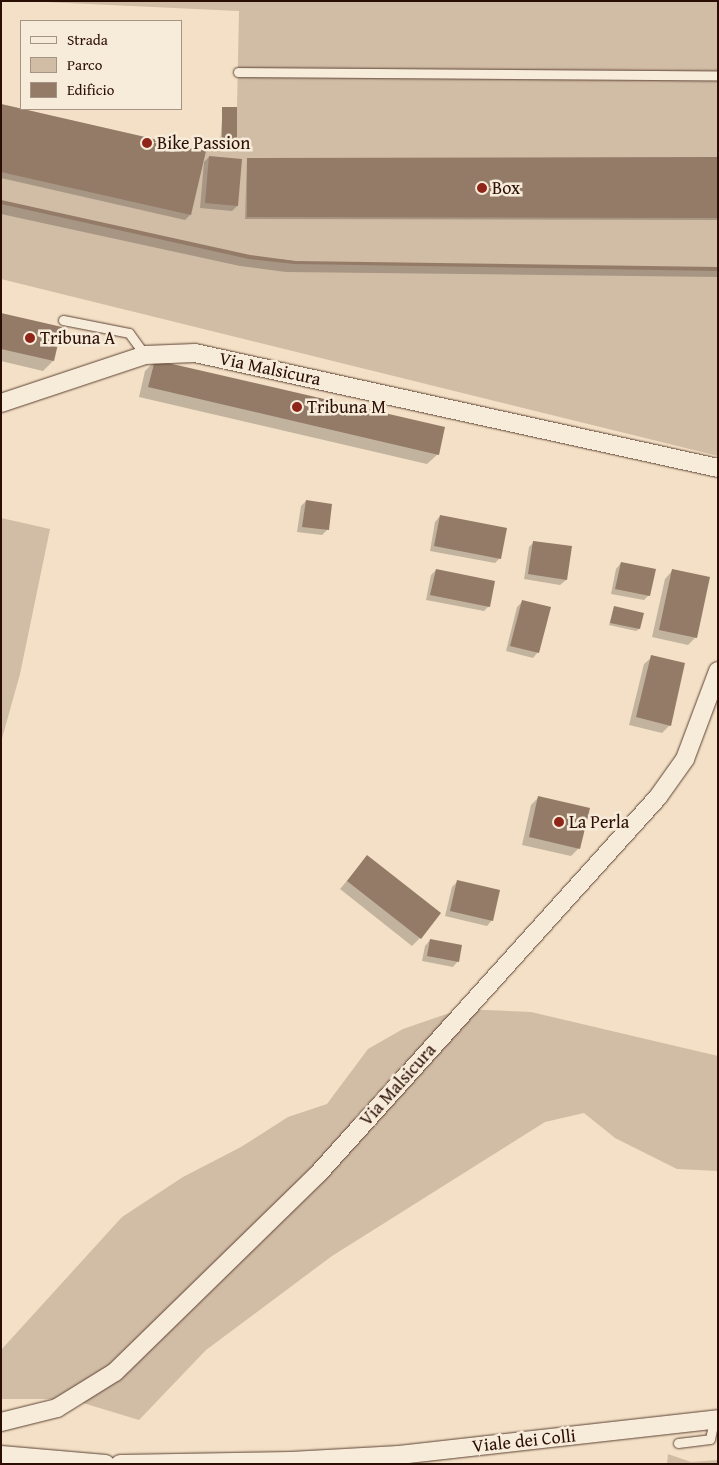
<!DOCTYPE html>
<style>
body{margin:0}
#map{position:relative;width:719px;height:1465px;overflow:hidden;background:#f3e0c6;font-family:"Gentium Book Plus",serif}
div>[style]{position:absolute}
.green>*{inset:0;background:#d1bca5}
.shadow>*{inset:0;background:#0003}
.building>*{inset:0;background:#937b68}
.roads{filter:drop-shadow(0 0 1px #5d4234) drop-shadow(0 0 1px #5d4234)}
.service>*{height:9px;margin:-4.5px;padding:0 4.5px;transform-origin:4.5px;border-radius:4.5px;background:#f7ebda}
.minor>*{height:18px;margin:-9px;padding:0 9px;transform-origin:9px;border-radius:9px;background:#f7ebda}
.dots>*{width:14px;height:14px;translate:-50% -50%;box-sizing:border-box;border:2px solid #f7ebda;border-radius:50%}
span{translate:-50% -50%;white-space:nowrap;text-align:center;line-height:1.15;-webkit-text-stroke:5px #f7ebda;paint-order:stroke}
.poi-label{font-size:18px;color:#2b0e03}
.left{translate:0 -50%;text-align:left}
.street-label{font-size:18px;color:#2b0e03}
.frame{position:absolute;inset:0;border:2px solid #2b0e03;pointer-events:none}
.legend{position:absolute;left:20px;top:20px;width:162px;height:90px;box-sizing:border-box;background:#f7ebda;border:1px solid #a59384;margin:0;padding:6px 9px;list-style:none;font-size:15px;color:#2b0e03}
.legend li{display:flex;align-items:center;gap:10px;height:25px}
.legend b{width:25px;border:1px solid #a59384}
</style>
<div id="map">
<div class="green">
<div style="clip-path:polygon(24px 1px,718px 1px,718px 456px,1px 279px,1px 104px,206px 151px,222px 151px,222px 107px,237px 107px,239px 11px)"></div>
<div style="clip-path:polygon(1px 518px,50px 529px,20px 674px,1px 742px)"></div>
<div style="clip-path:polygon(461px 1009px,531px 1012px,718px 1056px,718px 1171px,677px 1169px,615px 1138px,584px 1113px,545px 1122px,332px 1256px,206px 1350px,139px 1420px,70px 1399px,1px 1399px,1px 1350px,122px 1217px,183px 1177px,241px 1147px,288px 1117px,327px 1104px,368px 1049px,403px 1029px)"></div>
<div style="clip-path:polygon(668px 1454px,691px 1462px,718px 1460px,718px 1464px,667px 1464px)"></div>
</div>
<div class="shadow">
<div style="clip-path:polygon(1px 105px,190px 215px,185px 220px,1px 178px)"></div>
<div style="clip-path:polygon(223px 108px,235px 141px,233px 143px,220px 143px)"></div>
<div style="clip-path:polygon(209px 157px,237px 206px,232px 211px,200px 208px,204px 162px)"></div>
<div style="clip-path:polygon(247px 159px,718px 159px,718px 220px,245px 219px)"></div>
<div style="clip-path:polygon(1px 201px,250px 256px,324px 264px,718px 268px,718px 277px,286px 272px,240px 266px,1px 214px)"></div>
<div style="clip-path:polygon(1px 314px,60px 328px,53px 361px,43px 371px,1px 361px)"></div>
<div style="clip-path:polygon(155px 361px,438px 454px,427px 464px,139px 397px,145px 371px)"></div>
<div style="clip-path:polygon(306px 501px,327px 530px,322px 535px,297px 532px,301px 506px)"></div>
<div style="clip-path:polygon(440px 516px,500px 558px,495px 563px,430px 551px,435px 522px)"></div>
<div style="clip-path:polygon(534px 542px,566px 580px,560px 585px,524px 579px,529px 547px)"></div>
<div style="clip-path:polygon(621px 563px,649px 595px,644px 600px,611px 594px,616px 569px)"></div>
<div style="clip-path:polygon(436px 570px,489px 606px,484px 611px,426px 600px,431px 575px)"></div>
<div style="clip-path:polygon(672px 571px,696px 637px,688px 645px,652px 637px,665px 579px)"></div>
<div style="clip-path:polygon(522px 602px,538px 652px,533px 658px,506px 651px,517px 607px)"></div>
<div style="clip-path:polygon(614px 607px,642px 614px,639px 629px,636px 631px,609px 625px)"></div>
<div style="clip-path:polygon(652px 657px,670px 725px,662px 733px,629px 725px,644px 664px)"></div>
<div style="clip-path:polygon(539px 797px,579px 848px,571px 856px,522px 845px,531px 805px)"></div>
<div style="clip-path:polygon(367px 857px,420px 938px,412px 946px,340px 889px)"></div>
<div style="clip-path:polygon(457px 882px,492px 920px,487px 926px,445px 916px,452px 887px)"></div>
<div style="clip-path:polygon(430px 940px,458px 961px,453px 967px,422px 961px,425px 946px)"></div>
</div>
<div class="building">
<div style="clip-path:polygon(1px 104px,206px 151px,191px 215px,1px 172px)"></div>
<div style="clip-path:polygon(222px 107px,237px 107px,237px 142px,222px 142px)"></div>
<div style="clip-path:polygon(209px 156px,242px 159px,238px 206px,205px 203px)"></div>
<div style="clip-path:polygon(718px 157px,718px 218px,247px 217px,247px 158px)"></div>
<div style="clip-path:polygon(1px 200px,250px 255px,295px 261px,718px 267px,718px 271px,294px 264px,249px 259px,1px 204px)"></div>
<div style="clip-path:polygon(1px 313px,62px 327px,54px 361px,1px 349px)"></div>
<div style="clip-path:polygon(155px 360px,445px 427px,439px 455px,148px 387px)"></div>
<div style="clip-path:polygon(306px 500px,332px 504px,329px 530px,302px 527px)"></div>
<div style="clip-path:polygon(440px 515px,507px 528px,501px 559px,434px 546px)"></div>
<div style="clip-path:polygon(533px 541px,572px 546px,567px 580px,528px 574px)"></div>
<div style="clip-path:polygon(621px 562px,656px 569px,650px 596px,615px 589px)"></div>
<div style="clip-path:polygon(436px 569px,495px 581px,490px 607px,430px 595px)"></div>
<div style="clip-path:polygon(672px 569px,710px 577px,697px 638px,659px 630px)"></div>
<div style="clip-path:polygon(522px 600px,551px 607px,539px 653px,510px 646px)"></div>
<div style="clip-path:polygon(614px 606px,644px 613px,640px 629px,610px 623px)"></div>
<div style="clip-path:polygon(651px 655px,685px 663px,671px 726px,636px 717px)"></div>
<div style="clip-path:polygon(538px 796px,590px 808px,580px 849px,529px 837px)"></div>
<div style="clip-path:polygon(367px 855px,441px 913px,421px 939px,347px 881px)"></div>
<div style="clip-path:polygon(457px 880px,500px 890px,493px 921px,450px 911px)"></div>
<div style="clip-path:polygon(430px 939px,462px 945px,459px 962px,427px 956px)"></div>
</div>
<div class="roads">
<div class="service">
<div style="left:238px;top:72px;width:480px;rotate:0.4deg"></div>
<div style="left:63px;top:320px;width:67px;rotate:11.1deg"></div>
<div style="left:129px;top:333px;width:27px;rotate:54deg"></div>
<div style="left:678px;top:1443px;width:32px;rotate:-7deg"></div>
<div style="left:710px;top:1439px;width:19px;rotate:-78deg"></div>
</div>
<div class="minor">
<div style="left:1px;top:403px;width:152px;rotate:-18.4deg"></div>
<div style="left:145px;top:355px;width:50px;rotate:-2.3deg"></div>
<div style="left:195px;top:353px;width:535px;rotate:12.4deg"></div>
<div style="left:1px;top:1422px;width:58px;rotate:-14deg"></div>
<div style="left:57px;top:1408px;width:68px;rotate:-31.8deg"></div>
<div style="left:115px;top:1372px;width:284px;rotate:-44.3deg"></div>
<div style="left:318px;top:1174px;width:508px;rotate:-47.95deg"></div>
<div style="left:658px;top:797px;width:47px;rotate:-54.6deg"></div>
<div style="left:685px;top:759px;width:94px;rotate:-69.4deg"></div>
<div style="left:1px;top:1455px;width:105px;rotate:4.9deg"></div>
<div style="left:120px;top:1464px;width:171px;rotate:-1deg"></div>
<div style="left:291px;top:1461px;width:108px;rotate:-3.2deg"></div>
<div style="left:399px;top:1455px;width:321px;rotate:-6.4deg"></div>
</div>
</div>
<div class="dots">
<div style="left:147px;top:143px;background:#8f2418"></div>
<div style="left:482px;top:188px;background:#8f2418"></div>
<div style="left:30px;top:338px;background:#8f2418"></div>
<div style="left:297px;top:407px;background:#8f2418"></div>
<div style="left:559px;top:822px;background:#8f2418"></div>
</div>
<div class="poi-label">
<span class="left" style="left:157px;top:143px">Bike Passion</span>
<span class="left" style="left:492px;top:188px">Box</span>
<span class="left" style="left:40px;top:338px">Tribuna A</span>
<span class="left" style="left:307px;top:407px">Tribuna M</span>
<span class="left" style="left:569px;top:822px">La Perla</span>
</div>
<div class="street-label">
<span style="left:270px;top:369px;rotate:12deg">Via Malsicura</span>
<span style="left:398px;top:1085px;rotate:-48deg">Via Malsicura</span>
<span style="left:524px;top:1441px;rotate:-6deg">Viale dei Colli</span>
</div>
<div class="frame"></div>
<ul class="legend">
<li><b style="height:6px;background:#f7ebda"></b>Strada</li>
<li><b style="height:14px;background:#d1bca5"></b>Parco</li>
<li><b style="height:14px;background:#937b68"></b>Edificio</li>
</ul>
</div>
